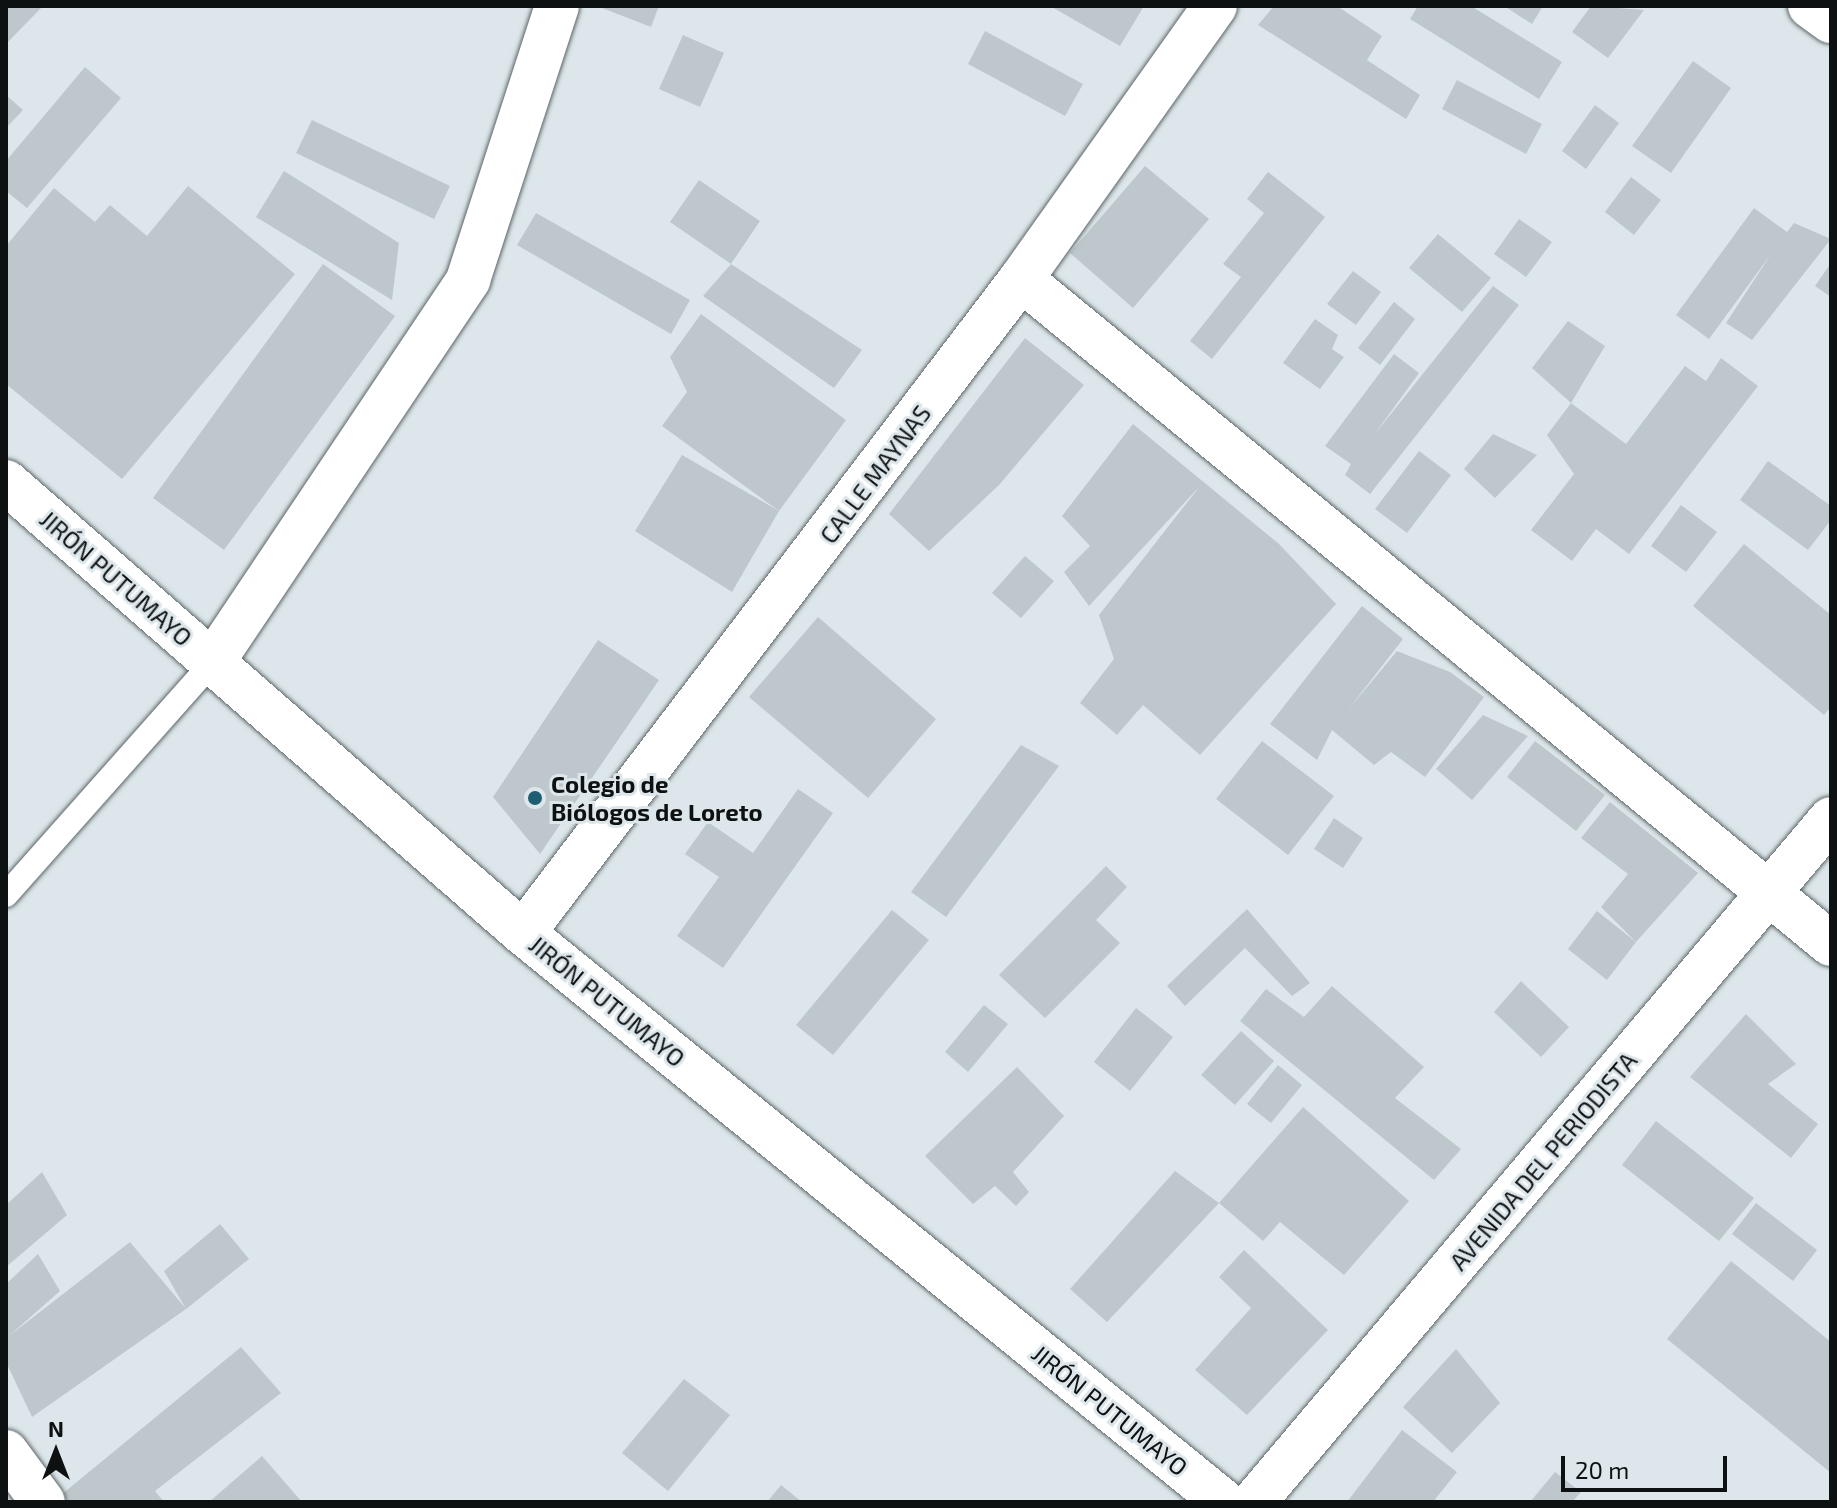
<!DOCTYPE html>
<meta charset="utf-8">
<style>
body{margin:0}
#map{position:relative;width:1837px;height:1508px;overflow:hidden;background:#dde7eb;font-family:"Exo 2",sans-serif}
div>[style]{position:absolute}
.building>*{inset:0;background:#bec8cc}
.roads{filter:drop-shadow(0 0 2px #5c6568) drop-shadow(0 0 2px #5c6568)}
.service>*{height:24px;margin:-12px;padding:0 12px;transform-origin:12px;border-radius:12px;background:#fff}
.minor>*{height:44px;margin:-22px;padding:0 22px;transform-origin:22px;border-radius:22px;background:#fff}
.tertiary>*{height:44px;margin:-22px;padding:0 22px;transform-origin:22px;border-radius:22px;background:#fff}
.dots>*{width:22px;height:22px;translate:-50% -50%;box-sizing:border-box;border:4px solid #dde7eb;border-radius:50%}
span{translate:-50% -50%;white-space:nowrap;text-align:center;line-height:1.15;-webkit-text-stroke:6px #dde7eb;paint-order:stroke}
.street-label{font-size:24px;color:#0e1112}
.poi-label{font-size:24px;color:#0e1112;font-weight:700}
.left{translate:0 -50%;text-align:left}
.frame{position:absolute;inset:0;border:8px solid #0e1112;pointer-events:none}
.north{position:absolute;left:16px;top:1412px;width:80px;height:80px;-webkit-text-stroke:6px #dde7eb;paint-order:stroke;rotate:0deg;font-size:22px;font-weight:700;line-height:32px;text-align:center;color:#0e1112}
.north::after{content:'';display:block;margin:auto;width:28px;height:36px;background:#0e1112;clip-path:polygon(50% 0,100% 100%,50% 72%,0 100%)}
.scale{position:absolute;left:1561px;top:1456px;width:166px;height:36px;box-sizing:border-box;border:4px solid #0e1112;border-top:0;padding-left:10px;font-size:24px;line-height:28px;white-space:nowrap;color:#0e1112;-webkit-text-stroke:6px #dde7eb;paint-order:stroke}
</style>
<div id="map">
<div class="building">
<div style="clip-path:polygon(6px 6px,43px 6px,6px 44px)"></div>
<div style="clip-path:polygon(597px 6px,659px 6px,651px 27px)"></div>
<div style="clip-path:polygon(1050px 6px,1144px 6px,1120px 46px)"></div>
<div style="clip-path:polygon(1274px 6px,1337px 6px,1382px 36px,1367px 60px,1420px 95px,1406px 119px,1258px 25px)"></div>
<div style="clip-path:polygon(1418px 6px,1471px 6px,1562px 62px,1539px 99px,1410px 19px)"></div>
<div style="clip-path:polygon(1504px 6px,1543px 6px,1532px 24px)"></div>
<div style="clip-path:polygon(1591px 6px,1644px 10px,1608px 58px,1572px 32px)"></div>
<div style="clip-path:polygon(985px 31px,1083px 84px,1065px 116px,968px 64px)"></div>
<div style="clip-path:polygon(683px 35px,724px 53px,700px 107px,659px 89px)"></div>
<div style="clip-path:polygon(1693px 61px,1731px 88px,1671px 173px,1632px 146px)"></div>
<div style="clip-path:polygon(85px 67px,121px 98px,27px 208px,6px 191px,6px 161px)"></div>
<div style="clip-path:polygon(1457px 80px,1542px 124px,1526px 154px,1442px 109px)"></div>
<div style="clip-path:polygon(6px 95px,23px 110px,6px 128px)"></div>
<div style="clip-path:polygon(1595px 105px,1619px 123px,1586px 169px,1562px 151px)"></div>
<div style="clip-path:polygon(312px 120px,450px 186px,434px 219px,296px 153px)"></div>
<div style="clip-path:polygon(1145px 166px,1209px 219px,1133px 308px,1070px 253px)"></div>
<div style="clip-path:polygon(284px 171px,399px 243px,392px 300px,256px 217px)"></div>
<div style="clip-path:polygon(1268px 172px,1325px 217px,1212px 359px,1190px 341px,1241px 277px,1223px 264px,1264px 213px,1247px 199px)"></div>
<div style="clip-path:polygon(1631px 177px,1661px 200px,1634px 235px,1605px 212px)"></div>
<div style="clip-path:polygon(699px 180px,760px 221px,731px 264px,862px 350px,834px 388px,703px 296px,731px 264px,670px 222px)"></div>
<div style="clip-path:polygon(188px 186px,295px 274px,122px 479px,6px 384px,6px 246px,54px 188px,95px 222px,110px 205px,147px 236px)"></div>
<div style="clip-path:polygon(1754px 208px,1787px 232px,1794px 223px,1831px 239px,1752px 340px,1726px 323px,1771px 254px,1709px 339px,1676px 315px)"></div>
<div style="clip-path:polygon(536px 213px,690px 300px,671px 334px,517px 245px)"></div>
<div style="clip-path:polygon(1519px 219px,1552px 242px,1526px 277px,1494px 254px)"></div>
<div style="clip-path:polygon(1438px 234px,1491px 278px,1462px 312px,1409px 268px)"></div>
<div style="clip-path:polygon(1831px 263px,1831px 297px,1815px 286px)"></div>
<div style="clip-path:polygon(323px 264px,395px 316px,224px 550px,153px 498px)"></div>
<div style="clip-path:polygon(1353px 271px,1381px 292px,1356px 325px,1327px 304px)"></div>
<div style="clip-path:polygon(1493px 286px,1519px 305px,1370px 494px,1345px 475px,1351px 464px,1325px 446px,1394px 354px,1419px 373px,1374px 435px)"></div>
<div style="clip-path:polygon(1394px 302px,1415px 319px,1380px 365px,1358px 348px)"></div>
<div style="clip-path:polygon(701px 314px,846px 420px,779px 511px,662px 426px,687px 392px,670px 357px)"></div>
<div style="clip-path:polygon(1315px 319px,1338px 335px,1332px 349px,1344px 357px,1320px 389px,1283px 363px)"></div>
<div style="clip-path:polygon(1568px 321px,1605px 346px,1571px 403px,1532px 368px)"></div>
<div style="clip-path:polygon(1025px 338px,1084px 385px,999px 485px,929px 551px,889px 514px)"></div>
<div style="clip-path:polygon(1721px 358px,1758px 386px,1629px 554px,1596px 529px,1572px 561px,1531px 530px,1574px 474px,1547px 435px,1571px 403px,1626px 444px,1685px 366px,1706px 381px)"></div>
<div style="clip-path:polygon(1133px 424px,1279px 544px,1336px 604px,1200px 755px,1143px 705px,1117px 735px,1080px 703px,1114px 659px,1099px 615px,1200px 486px,1089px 606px,1064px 572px,1090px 546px,1062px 516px)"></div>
<div style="clip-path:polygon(1493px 434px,1537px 455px,1495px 498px,1464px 469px)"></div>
<div style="clip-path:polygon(1419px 451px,1451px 475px,1407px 533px,1375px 509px)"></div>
<div style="clip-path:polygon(682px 455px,779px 511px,732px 592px,635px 531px)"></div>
<div style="clip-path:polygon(1768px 461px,1831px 506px,1831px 520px,1808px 550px,1740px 500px)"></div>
<div style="clip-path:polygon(1681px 505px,1717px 532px,1686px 572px,1651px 546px)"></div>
<div style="clip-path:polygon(1744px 544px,1831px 615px,1831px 707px,1824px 715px,1693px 606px)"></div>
<div style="clip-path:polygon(1025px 556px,1054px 581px,1021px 618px,992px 593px)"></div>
<div style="clip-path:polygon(1362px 606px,1403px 639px,1348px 710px,1397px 651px,1450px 672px,1484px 697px,1425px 777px,1391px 752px,1374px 765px,1332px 730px,1317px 760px,1270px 724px)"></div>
<div style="clip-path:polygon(818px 617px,936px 719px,868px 798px,749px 697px)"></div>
<div style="clip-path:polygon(598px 640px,659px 680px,540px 854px,493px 797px)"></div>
<div style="clip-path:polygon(1483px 715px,1528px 736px,1472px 800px,1436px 769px)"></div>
<div style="clip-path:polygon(1262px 741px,1334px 796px,1288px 855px,1216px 799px)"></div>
<div style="clip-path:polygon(1535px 741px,1605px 795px,1576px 831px,1507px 777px)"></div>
<div style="clip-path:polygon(1021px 745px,1059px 766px,946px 917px,911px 892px)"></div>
<div style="clip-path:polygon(798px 789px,833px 813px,723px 968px,677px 936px,719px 877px,685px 854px,708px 822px,753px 853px)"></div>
<div style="clip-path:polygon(1610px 802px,1698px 873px,1636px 942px,1601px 907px,1628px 874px,1581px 838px)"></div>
<div style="clip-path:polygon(1334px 818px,1363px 838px,1343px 868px,1314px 849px)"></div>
<div style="clip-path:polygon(1106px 866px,1127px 887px,1096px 920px,1120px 943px,1045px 1018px,999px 975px)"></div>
<div style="clip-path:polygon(1247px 909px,1310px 983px,1292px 996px,1245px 948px,1185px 1006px,1167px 986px)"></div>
<div style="clip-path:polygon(892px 910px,929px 940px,833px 1055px,796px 1025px)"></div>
<div style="clip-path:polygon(1597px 911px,1636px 942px,1607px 980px,1568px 949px)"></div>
<div style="clip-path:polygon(1521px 981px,1569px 1027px,1541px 1057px,1494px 1012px)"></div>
<div style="clip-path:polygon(1332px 986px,1424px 1067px,1395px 1098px,1461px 1149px,1434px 1180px,1240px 1021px,1266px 989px,1304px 1017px)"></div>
<div style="clip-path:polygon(984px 1005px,1008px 1024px,968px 1072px,945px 1052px)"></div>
<div style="clip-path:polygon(1136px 1008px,1173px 1037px,1130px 1091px,1094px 1062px)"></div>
<div style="clip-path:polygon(1746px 1014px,1796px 1064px,1768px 1084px,1818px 1124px,1791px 1158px,1690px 1077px)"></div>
<div style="clip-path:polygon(1241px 1031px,1274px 1061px,1235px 1105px,1201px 1075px)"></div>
<div style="clip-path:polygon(1278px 1065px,1302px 1085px,1271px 1123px,1247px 1104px)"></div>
<div style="clip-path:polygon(1017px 1067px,1064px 1116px,1013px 1172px,1029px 1192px,1016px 1206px,995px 1186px,973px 1204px,925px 1156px)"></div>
<div style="clip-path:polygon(1303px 1107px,1409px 1201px,1344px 1275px,1280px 1222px,1263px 1241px,1219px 1203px,1107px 1322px,1070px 1289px,1175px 1171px,1219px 1203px)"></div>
<div style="clip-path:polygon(1656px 1121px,1754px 1198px,1719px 1241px,1622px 1165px)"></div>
<div style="clip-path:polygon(42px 1172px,67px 1215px,6px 1267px,6px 1205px)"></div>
<div style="clip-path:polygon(1756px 1203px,1817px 1250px,1793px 1281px,1732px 1234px)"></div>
<div style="clip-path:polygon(220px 1224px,249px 1259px,186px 1309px,32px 1417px,6px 1362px,6px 1284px,38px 1254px,60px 1291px,9px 1336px,130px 1242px,186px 1309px,164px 1271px)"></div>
<div style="clip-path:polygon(1244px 1250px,1328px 1330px,1247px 1415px,1195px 1370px,1251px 1308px,1219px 1277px)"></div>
<div style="clip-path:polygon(1731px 1261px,1831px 1342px,1831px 1473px,1667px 1339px)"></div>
<div style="clip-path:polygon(241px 1347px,281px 1393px,155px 1491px,164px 1502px,70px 1502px,61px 1495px)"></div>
<div style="clip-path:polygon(1456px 1349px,1500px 1403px,1452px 1453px,1403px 1407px)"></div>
<div style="clip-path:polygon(684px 1379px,730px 1415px,668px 1491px,622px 1453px)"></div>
<div style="clip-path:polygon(1402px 1430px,1457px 1472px,1433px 1502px,1347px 1502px)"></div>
<div style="clip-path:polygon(262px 1456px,302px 1502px,209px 1502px)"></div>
<div style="clip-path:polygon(1555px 1472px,1581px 1492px,1572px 1502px,1530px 1502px)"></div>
<div style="clip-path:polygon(781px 1485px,802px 1502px,767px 1502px)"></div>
</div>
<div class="roads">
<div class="service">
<div style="left:6px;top:895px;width:310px;rotate:-48.4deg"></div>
</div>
<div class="minor">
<div style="left:1810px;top:6px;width:26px;rotate:36deg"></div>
<div style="left:1021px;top:279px;width:1048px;rotate:39.39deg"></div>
<div style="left:212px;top:663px;width:461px;rotate:-56.2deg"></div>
<div style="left:468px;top:280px;width:288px;rotate:-72deg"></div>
<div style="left:523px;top:933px;width:822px;rotate:-52.71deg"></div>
<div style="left:1021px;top:279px;width:335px;rotate:-54.6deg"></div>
<div style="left:6px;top:1452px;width:62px;rotate:53.5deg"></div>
<div style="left:1254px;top:1502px;width:894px;rotate:-49.81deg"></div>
</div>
<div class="tertiary">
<div style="left:6px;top:482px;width:686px;rotate:41.1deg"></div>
<div style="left:523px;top:933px;width:903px;rotate:39.07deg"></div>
</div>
</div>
<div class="dots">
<div style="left:535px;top:798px;background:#1d5e73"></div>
</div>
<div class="street-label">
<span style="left:875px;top:474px;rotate:-53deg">CALLE MAYNAS</span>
<span style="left:116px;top:578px;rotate:41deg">JIRÓN PUTUMAYO</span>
<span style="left:607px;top:1001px;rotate:39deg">JIRÓN PUTUMAYO</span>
<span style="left:1543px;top:1161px;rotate:-50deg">AVENIDA DEL PERIODISTA</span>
<span style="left:1110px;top:1410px;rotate:39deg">JIRÓN PUTUMAYO</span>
</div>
<div class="poi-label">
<span class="left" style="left:551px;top:798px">Colegio de<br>Biólogos de Loreto</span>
</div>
<div class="frame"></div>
<div class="north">N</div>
<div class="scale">20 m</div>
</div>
